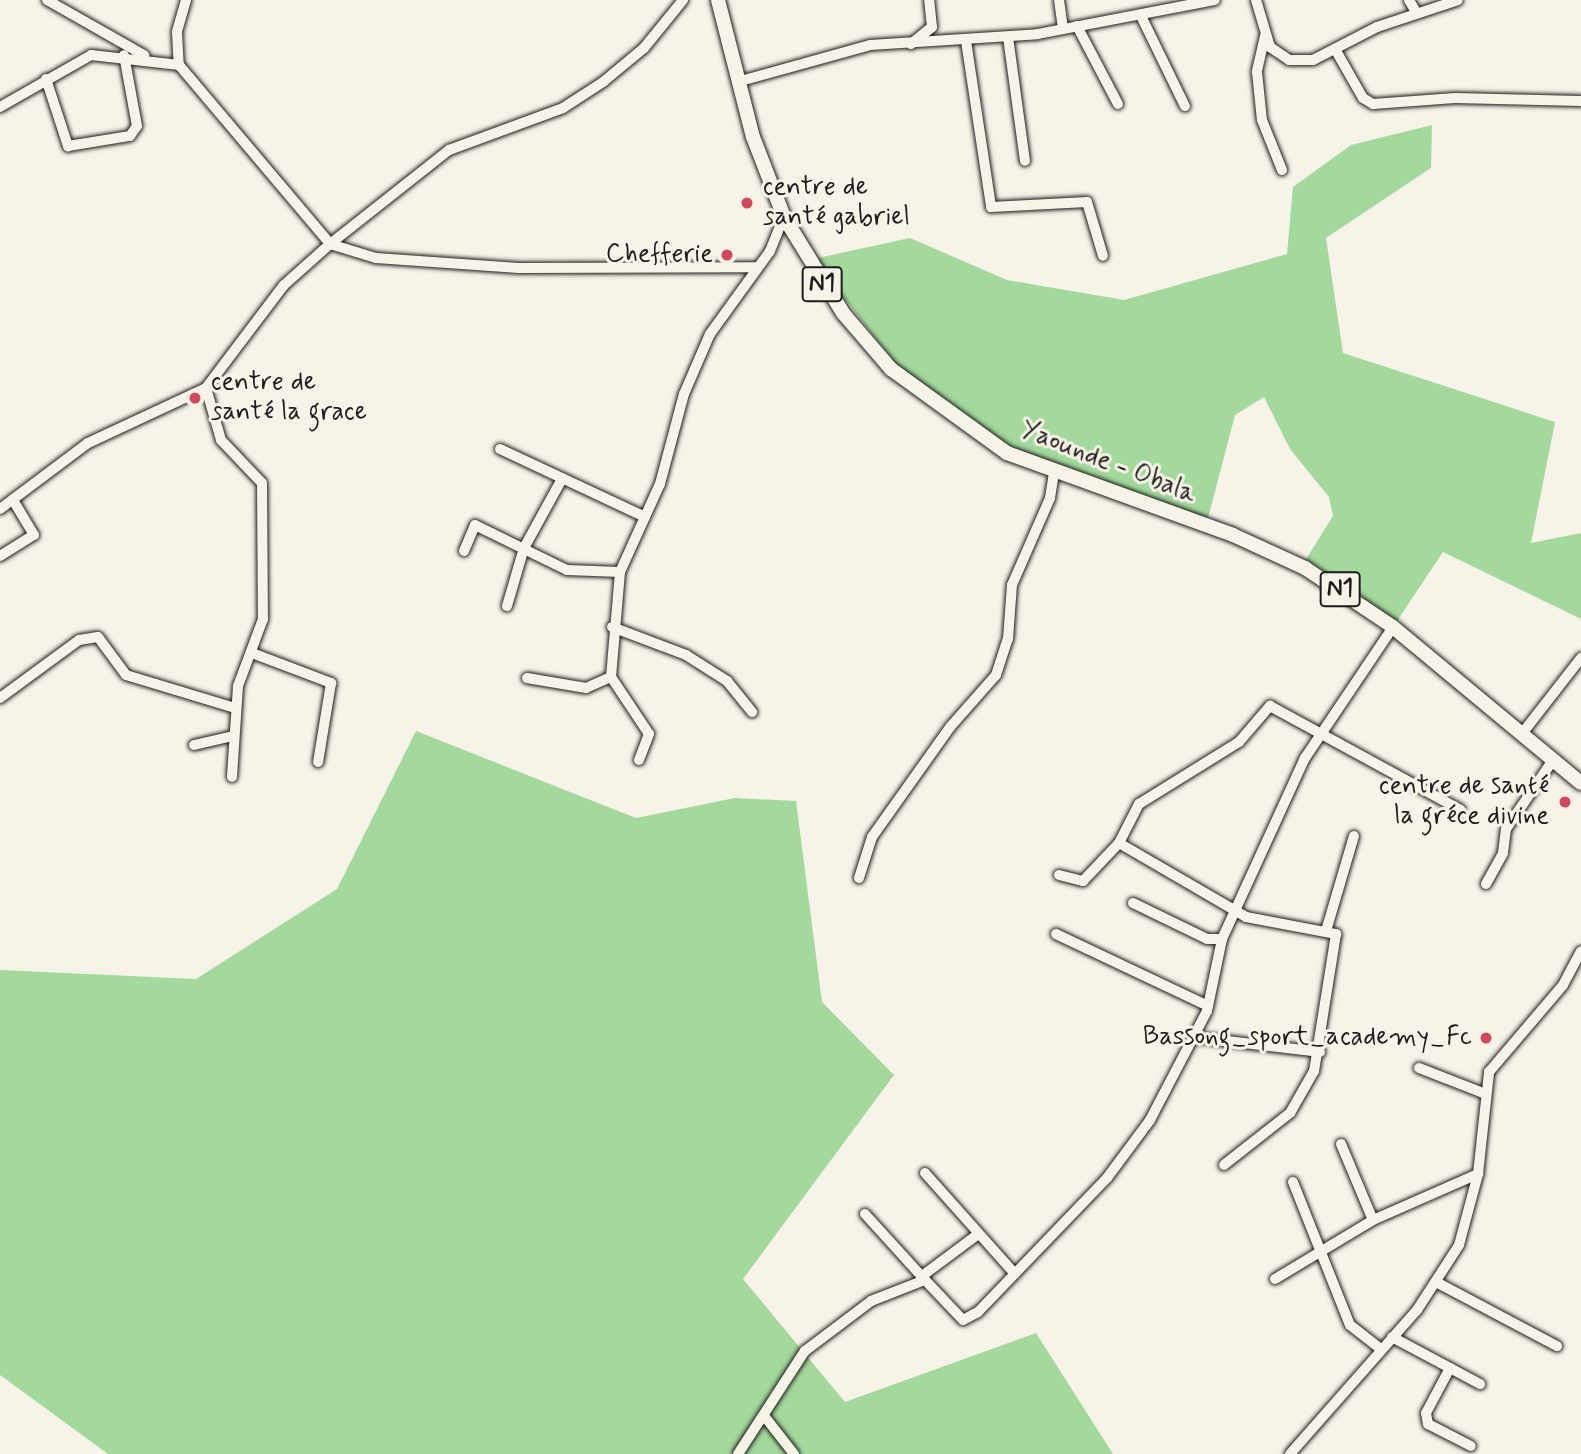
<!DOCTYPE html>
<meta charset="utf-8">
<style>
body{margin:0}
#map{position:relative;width:1581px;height:1454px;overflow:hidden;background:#f7f3e8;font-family:Mynerve,sans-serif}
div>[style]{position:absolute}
.green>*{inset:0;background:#a3d99c}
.roads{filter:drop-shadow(0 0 2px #1c1c1c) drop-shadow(0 0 2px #1c1c1c)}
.minor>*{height:10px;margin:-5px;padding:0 5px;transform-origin:5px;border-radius:5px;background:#f7f3e8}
.highway>*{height:14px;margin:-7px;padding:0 7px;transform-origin:7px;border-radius:7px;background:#f7f3e8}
.dots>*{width:19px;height:19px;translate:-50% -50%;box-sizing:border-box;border:4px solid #f7f3e8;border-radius:50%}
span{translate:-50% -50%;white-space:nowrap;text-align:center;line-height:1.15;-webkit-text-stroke:6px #f7f3e8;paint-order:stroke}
.shield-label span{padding:2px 5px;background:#f7f3e8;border:2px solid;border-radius:5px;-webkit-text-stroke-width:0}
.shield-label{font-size:24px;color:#1c1c1c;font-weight:700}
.poi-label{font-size:26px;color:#1c1c1c}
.left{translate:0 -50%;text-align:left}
.right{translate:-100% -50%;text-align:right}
.street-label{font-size:26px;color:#1c1c1c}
</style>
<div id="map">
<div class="green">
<div style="clip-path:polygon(1432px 125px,1431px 168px,1326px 238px,1343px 353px,1555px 422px,1531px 543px,1581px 533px,1581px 619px,1443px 552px,1393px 627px,1301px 567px,1333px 516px,1329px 497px,1290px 449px,1264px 397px,1235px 415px,1206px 526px,1019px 458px,898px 366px,813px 259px,910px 238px,1007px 280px,1124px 300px,1287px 254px,1293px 187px,1351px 145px)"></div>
<div style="clip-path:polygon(416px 731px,636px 818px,735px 798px,796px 801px,822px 1002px,894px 1075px,743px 1279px,845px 1402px,1036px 1333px,1113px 1454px,108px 1454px,0 1375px,0 970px,196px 979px,337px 889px)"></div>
</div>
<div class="roads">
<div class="minor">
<div style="left:47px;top:0;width:112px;rotate:29.6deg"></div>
<div style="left:186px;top:0;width:33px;rotate:106deg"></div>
<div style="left:177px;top:32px;width:33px;rotate:87deg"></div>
<div style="left:179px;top:65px;width:234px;rotate:49.8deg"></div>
<div style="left:330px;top:244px;width:48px;rotate:16.9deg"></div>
<div style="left:376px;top:258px;width:143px;rotate:4deg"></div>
<div style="left:519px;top:268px;width:236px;rotate:-0.2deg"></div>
<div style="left:1059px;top:0;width:28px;rotate:82deg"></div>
<div style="left:1256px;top:0;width:49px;rotate:73.4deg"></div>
<div style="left:1270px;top:47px;width:23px;rotate:34deg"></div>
<div style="left:1289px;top:60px;width:24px"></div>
<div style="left:1313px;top:60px;width:72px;rotate:-27.3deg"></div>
<div style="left:1377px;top:27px;width:85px;rotate:-18.4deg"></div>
<div style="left:1409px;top:0;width:14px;rotate:60deg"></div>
<div style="left:1142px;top:18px;width:98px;rotate:64deg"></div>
<div style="left:1077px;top:26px;width:88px;rotate:62.3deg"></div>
<div style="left:1265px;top:36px;width:37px;rotate:103deg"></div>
<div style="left:1257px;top:72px;width:48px;rotate:84.1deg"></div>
<div style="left:1262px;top:120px;width:54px;rotate:68.2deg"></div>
<div style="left:1008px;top:37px;width:125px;rotate:82.2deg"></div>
<div style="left:966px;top:41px;width:168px;rotate:81.4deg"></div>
<div style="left:991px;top:207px;width:96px;rotate:-3deg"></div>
<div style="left:1087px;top:202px;width:56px;rotate:73.5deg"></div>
<div style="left:911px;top:44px;width:27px;rotate:-39deg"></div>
<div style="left:932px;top:27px;width:27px;rotate:-96deg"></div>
<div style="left:1335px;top:49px;width:56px;rotate:60.3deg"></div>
<div style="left:1363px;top:98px;width:12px;rotate:31deg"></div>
<div style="left:1373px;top:104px;width:82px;rotate:-4.2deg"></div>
<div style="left:1455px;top:98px;width:126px;rotate:1.4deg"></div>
<div style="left:46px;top:79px;width:71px;rotate:71.8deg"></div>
<div style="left:68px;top:146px;width:63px;rotate:-9.2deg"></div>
<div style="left:130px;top:136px;width:12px;rotate:-55deg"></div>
<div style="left:137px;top:126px;width:72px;rotate:-100.4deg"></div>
<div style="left:737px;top:82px;width:138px;rotate:-15.5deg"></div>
<div style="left:870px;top:45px;width:168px;rotate:-3.7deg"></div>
<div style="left:1038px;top:34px;width:180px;rotate:-10.9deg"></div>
<div style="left:0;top:107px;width:105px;rotate:-29.7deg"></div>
<div style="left:91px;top:55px;width:89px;rotate:6.5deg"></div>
<div style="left:206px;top:388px;width:54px;rotate:73.9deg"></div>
<div style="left:221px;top:440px;width:59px;rotate:46.4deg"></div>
<div style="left:262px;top:483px;width:136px;rotate:89.6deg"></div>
<div style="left:263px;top:619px;width:72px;rotate:110.5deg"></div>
<div style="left:238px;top:686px;width:91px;rotate:93.8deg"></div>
<div style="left:500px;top:449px;width:160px;rotate:25.1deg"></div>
<div style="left:0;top:509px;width:110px;rotate:-36.9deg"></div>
<div style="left:88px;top:443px;width:130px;rotate:-25deg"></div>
<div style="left:206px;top:388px;width:129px;rotate:-52.9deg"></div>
<div style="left:284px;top:285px;width:62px;rotate:-41.7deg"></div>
<div style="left:330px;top:244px;width:152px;rotate:-38.3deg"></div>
<div style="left:449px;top:150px;width:121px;rotate:-20.2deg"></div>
<div style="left:563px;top:108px;width:48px;rotate:-33deg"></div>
<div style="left:603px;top:82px;width:53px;rotate:-39.7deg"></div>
<div style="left:644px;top:48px;width:62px;rotate:-50.9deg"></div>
<div style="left:464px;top:551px;width:28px;rotate:-67deg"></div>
<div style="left:475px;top:525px;width:102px;rotate:26.1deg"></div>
<div style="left:567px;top:570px;width:53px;rotate:2.2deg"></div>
<div style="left:0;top:556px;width:40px;rotate:-32deg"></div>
<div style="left:34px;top:535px;width:41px;rotate:-121deg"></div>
<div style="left:507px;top:606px;width:60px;rotate:-73.7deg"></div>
<div style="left:524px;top:548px;width:79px;rotate:-61.2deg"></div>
<div style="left:612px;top:627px;width:79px;rotate:20.7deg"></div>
<div style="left:686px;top:655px;width:49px;rotate:32.4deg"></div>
<div style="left:727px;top:681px;width:40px;rotate:51deg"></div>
<div style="left:252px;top:653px;width:85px;rotate:20.8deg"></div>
<div style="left:331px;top:683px;width:80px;rotate:99.3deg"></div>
<div style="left:527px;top:678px;width:60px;rotate:9.6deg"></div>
<div style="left:586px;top:688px;width:27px;rotate:-24deg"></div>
<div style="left:0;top:698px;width:98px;rotate:-36.3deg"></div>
<div style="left:79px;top:640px;width:19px;rotate:-9deg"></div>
<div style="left:98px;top:637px;width:47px;rotate:53.6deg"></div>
<div style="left:126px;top:675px;width:114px;rotate:16.8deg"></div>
<div style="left:1521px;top:735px;width:98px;rotate:-52.1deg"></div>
<div style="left:194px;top:745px;width:40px;rotate:-13deg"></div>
<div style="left:639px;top:760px;width:28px;rotate:-69deg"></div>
<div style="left:649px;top:734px;width:69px;rotate:-123.7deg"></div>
<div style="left:611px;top:677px;width:105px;rotate:-85.1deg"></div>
<div style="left:620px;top:572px;width:97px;rotate:-65.6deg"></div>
<div style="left:660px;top:484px;width:93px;rotate:-75.1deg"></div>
<div style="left:684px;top:394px;width:65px;rotate:-66.6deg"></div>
<div style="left:710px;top:334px;width:102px;rotate:-54.1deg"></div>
<div style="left:770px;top:251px;width:37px;rotate:-68deg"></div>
<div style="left:1119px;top:843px;width:147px;rotate:30.2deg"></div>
<div style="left:1246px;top:917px;width:92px;rotate:10.7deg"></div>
<div style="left:1336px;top:934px;width:139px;rotate:99.1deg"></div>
<div style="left:1314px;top:1071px;width:48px;rotate:119.7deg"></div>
<div style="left:1290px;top:1113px;width:84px;rotate:141.8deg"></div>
<div style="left:1059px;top:875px;width:25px;rotate:14deg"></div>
<div style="left:1083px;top:881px;width:52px;rotate:-46.5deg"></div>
<div style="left:1119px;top:843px;width:44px;rotate:-62.9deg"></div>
<div style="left:1139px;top:804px;width:118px;rotate:-31.8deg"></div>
<div style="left:1239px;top:742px;width:48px;rotate:-49.3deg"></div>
<div style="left:1270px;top:706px;width:217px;rotate:28.6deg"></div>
<div style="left:859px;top:878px;width:43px;rotate:-72.4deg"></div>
<div style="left:872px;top:837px;width:136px;rotate:-54.6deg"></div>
<div style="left:951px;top:726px;width:68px;rotate:-48.6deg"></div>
<div style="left:996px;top:675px;width:38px;rotate:-72deg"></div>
<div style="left:1008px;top:639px;width:54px;rotate:-85.8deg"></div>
<div style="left:1012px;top:585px;width:95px;rotate:-66.4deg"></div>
<div style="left:1050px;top:498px;width:24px;rotate:-81deg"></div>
<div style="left:1486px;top:884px;width:35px;rotate:-61deg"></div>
<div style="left:1503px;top:853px;width:24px;rotate:-83deg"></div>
<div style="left:1506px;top:829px;width:80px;rotate:-55.7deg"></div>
<div style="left:1133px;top:903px;width:82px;rotate:25.9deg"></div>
<div style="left:1207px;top:939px;width:15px"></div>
<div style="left:1326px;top:931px;width:99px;rotate:-73.6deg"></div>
<div style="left:1056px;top:934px;width:168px;rotate:25.3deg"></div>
<div style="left:1193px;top:1037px;width:128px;rotate:6.7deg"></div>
<div style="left:1419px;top:1068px;width:69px;rotate:21.3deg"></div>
<div style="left:1341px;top:1144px;width:82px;rotate:67.2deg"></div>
<div style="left:925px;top:1173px;width:135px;rotate:48.3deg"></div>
<div style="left:1293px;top:1182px;width:154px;rotate:68.3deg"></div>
<div style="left:1350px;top:1325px;width:39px;rotate:38deg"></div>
<div style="left:865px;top:1214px;width:89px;rotate:47.7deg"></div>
<div style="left:922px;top:1276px;width:69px;rotate:-36.7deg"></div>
<div style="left:1275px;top:1279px;width:114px;rotate:-31deg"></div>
<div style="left:1373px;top:1220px;width:115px;rotate:-23.7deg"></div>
<div style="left:1436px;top:1282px;width:137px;rotate:27.9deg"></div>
<div style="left:1392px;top:1337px;width:100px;rotate:28.1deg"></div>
<div style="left:1450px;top:1368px;width:51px;rotate:118.1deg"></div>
<div style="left:1426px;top:1413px;width:11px;rotate:80deg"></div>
<div style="left:1428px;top:1424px;width:48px;rotate:27.1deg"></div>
<div style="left:765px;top:1417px;width:47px;rotate:51.9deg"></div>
<div style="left:738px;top:1454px;width:123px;rotate:-57deg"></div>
<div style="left:805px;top:1351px;width:83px;rotate:-37.1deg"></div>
<div style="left:871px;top:1301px;width:58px;rotate:-21.3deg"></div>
<div style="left:925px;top:1280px;width:55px;rotate:46.5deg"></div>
<div style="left:963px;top:1320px;width:17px;rotate:-28deg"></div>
<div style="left:978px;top:1312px;width:186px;rotate:-46.1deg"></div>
<div style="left:1107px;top:1178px;width:72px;rotate:-53.4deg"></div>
<div style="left:1150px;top:1120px;width:123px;rotate:-62.4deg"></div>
<div style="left:1207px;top:1011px;width:74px;rotate:-78.2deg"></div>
<div style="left:1222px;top:939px;width:199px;rotate:-65.4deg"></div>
<div style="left:1305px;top:758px;width:158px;rotate:-56.1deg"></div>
<div style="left:1290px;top:1454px;width:192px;rotate:-48.6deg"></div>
<div style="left:1417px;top:1310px;width:77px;rotate:-57.1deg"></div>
<div style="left:1459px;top:1245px;width:73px;rotate:-75deg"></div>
<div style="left:1478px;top:1174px;width:103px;rotate:-83.8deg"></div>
<div style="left:1489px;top:1072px;width:114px;rotate:-49.6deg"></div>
<div style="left:1563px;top:985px;width:38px;rotate:-62deg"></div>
</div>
<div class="highway">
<div style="left:718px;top:0;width:141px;rotate:75.7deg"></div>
<div style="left:753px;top:137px;width:86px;rotate:68.8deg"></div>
<div style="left:784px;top:217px;width:113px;rotate:58.4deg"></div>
<div style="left:843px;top:313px;width:74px;rotate:49.4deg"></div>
<div style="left:891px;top:369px;width:143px;rotate:35.9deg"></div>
<div style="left:1007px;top:453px;width:240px;rotate:19.9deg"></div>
<div style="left:1233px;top:535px;width:79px;rotate:24.6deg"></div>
<div style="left:1305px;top:568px;width:106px;rotate:33.8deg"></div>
<div style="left:1393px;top:627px;width:244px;rotate:39.7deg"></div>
</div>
</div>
<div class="dots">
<div style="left:747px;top:203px;background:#d1495b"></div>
<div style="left:727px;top:255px;background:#d1495b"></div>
<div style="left:195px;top:398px;background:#d1495b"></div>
<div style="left:1565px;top:802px;background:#d1495b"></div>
<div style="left:1486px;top:1038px;background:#d1495b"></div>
</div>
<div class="shield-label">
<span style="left:822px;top:284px">N1</span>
<span style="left:1340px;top:589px">N1</span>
</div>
<div class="poi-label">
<span class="left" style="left:763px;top:203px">centre de<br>santé gabriel</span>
<span class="right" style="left:713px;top:255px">Chefferie</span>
<span class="left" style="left:211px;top:398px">centre de<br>santé la grace</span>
<span class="right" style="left:1549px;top:802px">centre de santé<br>la gréce divine</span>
<span class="right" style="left:1472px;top:1038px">Bassong_sport_academy_Fc</span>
</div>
<div class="street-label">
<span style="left:1108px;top:463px;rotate:21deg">Yaounde - Obala</span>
</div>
</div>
